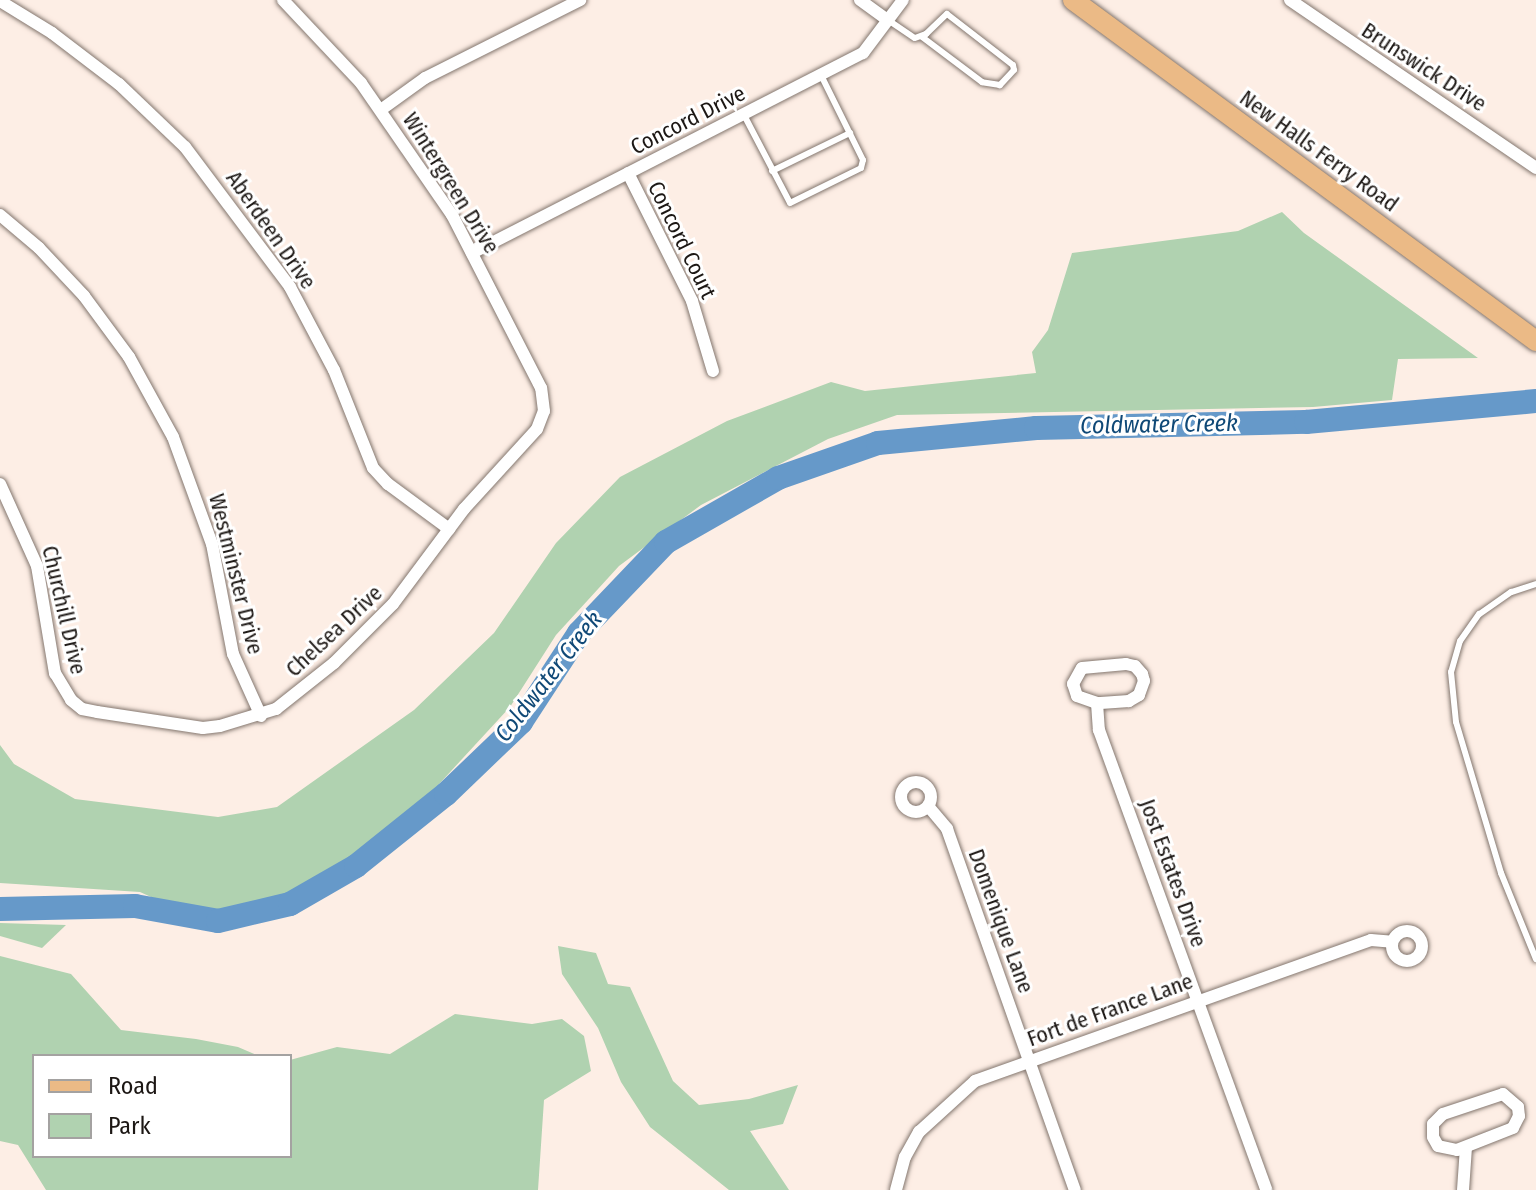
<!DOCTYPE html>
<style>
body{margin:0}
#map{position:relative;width:1536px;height:1190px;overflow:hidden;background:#fdeee5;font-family:"Fira Sans Condensed",sans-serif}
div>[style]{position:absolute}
.green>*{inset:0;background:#b0d2b0}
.river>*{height:24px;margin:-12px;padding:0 12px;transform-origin:12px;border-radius:12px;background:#6699c9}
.roads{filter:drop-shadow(0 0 2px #83766e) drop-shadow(0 0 2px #83766e)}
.service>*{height:6px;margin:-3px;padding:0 3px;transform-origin:3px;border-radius:3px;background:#fff}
.minor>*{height:12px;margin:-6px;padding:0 6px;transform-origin:6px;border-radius:6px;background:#fff}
.minor>.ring{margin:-6px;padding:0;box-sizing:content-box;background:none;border:12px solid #fff;border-radius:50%}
.primary>*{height:20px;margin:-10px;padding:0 10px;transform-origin:10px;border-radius:10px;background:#ebba86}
span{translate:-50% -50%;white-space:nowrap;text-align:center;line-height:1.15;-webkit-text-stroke:6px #fff;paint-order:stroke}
.street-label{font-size:22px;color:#1c1714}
.water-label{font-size:24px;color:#104977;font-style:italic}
.legend{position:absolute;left:32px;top:1054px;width:260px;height:104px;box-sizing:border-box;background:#fff;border:2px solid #a4a2a1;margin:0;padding:10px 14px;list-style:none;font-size:24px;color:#1c1714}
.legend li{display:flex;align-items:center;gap:16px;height:40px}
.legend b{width:40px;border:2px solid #a4a2a1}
</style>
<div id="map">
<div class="green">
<div style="clip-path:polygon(1282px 212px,1304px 233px,1478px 358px,1398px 359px,1392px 400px,1313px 407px,897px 415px,828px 439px,701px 505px,619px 566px,556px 635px,510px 707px,428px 796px,370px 850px,309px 891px,267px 906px,211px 912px,160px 901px,140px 892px,0 883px,0 745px,14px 764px,75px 799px,218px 817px,277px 807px,414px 710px,494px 633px,556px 543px,620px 477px,727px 421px,831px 382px,865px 391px,1036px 373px,1032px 352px,1048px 330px,1072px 253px,1238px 231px)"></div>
<div style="clip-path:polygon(0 923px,66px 925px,42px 948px,0 936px)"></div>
<div style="clip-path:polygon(558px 946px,596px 953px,608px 984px,630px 987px,673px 1081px,699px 1105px,749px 1099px,798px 1085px,783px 1124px,750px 1131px,789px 1190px,729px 1190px,650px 1127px,621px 1082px,598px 1028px,562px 974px)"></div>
<div style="clip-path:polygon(0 956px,71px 974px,121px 1030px,196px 1039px,238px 1047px,259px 1056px,34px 1056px,34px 1156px,290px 1156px,290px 1060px,337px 1047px,390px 1054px,455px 1014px,532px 1024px,562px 1019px,584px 1036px,591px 1071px,544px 1100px,538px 1190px,46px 1190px,18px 1145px,0 1141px)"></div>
</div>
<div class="river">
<div style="left:0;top:909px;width:135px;rotate:-1.3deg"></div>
<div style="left:135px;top:906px;width:84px;rotate:10.2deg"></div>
<div style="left:218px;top:921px;width:74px;rotate:-13.3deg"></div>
<div style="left:290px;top:904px;width:76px;rotate:-29.9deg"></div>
<div style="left:356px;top:866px;width:115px;rotate:-38.7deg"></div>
<div style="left:446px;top:794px;width:104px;rotate:-43.8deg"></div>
<div style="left:521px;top:722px;width:106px;rotate:-56.9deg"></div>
<div style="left:579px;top:633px;width:126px;rotate:-46.3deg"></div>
<div style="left:666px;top:542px;width:129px;rotate:-29.7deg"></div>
<div style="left:778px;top:478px;width:106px;rotate:-19.3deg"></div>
<div style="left:878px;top:443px;width:159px;rotate:-5.4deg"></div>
<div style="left:1036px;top:428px;width:270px;rotate:-1.3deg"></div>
<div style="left:1306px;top:422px;width:231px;rotate:-5.2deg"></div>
</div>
<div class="roads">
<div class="service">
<div style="left:888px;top:20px;width:32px;rotate:34deg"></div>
<div style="left:915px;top:38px;width:12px;rotate:-20deg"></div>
<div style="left:926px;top:34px;width:29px;rotate:-44deg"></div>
<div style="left:947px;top:14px;width:83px;rotate:37.7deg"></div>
<div style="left:1013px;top:65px;width:5px;rotate:79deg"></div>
<div style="left:1014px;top:70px;width:21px;rotate:133deg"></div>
<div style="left:1000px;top:85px;width:18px;rotate:-171deg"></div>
<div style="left:982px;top:82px;width:75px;rotate:-143.1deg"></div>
<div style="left:744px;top:115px;width:99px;rotate:62.4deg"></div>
<div style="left:790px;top:203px;width:79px;rotate:-26.2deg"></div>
<div style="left:861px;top:168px;width:8px;rotate:-76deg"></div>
<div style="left:863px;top:160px;width:95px;rotate:-116.3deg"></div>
<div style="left:772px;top:171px;width:87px;rotate:-26deg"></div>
<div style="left:1536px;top:584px;width:26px;rotate:162deg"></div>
<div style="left:1511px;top:592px;width:39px;rotate:145deg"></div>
<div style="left:1479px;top:614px;width:33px;rotate:125deg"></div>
<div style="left:1460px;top:641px;width:32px;rotate:106deg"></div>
<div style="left:1451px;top:672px;width:50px;rotate:84.3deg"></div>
<div style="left:1456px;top:722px;width:158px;rotate:73.4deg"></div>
<div style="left:1501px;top:873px;width:93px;rotate:67.9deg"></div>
</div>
<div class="minor">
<div style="left:860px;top:0;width:34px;rotate:36deg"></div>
<div style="left:1290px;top:0;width:298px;rotate:34.3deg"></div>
<div style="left:0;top:1px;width:61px;rotate:31.6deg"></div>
<div style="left:52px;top:33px;width:84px;rotate:37.3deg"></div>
<div style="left:119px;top:84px;width:91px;rotate:43.7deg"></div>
<div style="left:185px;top:147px;width:175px;rotate:53.1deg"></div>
<div style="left:290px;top:287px;width:94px;rotate:62.1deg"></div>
<div style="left:334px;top:370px;width:105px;rotate:68.3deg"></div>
<div style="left:373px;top:468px;width:22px;rotate:47deg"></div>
<div style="left:388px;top:484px;width:76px;rotate:36.4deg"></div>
<div style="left:382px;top:109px;width:53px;rotate:-35.8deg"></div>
<div style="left:425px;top:78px;width:174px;rotate:-26.7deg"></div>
<div style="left:628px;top:173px;width:143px;rotate:63.4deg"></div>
<div style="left:692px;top:301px;width:73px;rotate:73.3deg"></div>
<div style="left:0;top:215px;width:51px;rotate:40.2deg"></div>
<div style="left:39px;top:248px;width:66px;rotate:46.8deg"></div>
<div style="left:84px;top:296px;width:76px;rotate:53.6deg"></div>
<div style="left:129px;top:357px;width:91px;rotate:61.2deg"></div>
<div style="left:173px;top:437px;width:114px;rotate:70deg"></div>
<div style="left:212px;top:544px;width:112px;rotate:79.2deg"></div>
<div style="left:233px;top:654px;width:68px;rotate:65.7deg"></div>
<div style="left:472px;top:253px;width:439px;rotate:-27.1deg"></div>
<div style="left:863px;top:53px;width:66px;rotate:-53deg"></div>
<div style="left:0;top:484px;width:90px;rotate:65.7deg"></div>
<div style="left:37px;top:566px;width:109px;rotate:80.5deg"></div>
<div style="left:55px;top:673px;width:31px;rotate:59deg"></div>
<div style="left:71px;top:700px;width:14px;rotate:39deg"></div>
<div style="left:82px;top:709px;width:15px;rotate:11deg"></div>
<div style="left:97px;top:712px;width:107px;rotate:8.6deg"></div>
<div style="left:203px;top:728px;width:17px;rotate:-7deg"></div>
<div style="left:220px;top:726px;width:59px;rotate:-16.9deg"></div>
<div style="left:276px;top:709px;width:74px;rotate:-38.4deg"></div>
<div style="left:334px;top:663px;width:83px;rotate:-45deg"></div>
<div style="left:393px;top:604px;width:119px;rotate:-53.2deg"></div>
<div style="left:464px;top:509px;width:108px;rotate:-47.6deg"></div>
<div style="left:537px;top:429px;width:19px;rotate:-69deg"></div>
<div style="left:544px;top:411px;width:23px;rotate:-97deg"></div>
<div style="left:541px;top:388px;width:195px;rotate:-117.2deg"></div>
<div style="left:452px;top:215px;width:160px;rotate:-124.6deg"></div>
<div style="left:361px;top:83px;width:114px;rotate:-133.2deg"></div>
<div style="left:1126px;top:664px;width:9px;rotate:13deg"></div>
<div style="left:1135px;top:666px;width:11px;rotate:49deg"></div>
<div style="left:1142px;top:674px;width:7px;rotate:74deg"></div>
<div style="left:1144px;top:681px;width:15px;rotate:110deg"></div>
<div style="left:1139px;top:695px;width:12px;rotate:149deg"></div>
<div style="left:1129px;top:701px;width:32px;rotate:176deg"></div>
<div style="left:1097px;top:703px;width:21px;rotate:-161deg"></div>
<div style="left:1077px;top:696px;width:13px;rotate:-108deg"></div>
<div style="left:1073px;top:684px;width:18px;rotate:-61deg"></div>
<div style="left:1082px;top:668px;width:44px;rotate:-5.2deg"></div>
<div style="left:1097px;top:703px;width:27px;rotate:86deg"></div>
<div style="left:1099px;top:730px;width:489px;rotate:70deg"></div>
<div class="ring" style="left:901px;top:782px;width:18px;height:18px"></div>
<div style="left:928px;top:806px;width:30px;rotate:50deg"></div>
<div style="left:947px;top:829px;width:383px;rotate:70.5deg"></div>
<div class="ring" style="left:1392px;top:931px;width:18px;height:18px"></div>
<div style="left:1503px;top:1094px;width:20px;rotate:41deg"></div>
<div style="left:1518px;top:1107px;width:9px;rotate:84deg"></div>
<div style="left:1519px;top:1116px;width:13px;rotate:117deg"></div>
<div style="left:1513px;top:1128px;width:60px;rotate:158.6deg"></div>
<div style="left:1457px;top:1150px;width:19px;rotate:-168deg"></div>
<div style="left:1438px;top:1146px;width:10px;rotate:-119deg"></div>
<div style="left:1433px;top:1137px;width:13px;rotate:-90deg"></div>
<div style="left:1433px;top:1124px;width:14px;rotate:-45deg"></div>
<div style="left:1443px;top:1114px;width:63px;rotate:-18.4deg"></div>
<div style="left:896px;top:1190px;width:34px;rotate:-75deg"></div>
<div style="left:905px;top:1157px;width:29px;rotate:-61deg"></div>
<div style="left:919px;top:1132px;width:76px;rotate:-42.3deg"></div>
<div style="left:975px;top:1081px;width:420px;rotate:-19.6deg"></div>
<div style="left:1371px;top:940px;width:21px;rotate:5deg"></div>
<div style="left:1463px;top:1190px;width:43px;rotate:-86deg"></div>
</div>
<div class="primary">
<div style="left:1073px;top:0;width:575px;rotate:36.37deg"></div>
</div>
</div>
<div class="street-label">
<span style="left:1424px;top:67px;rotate:33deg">Brunswick Drive</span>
<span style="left:688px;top:120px;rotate:-27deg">Concord Drive</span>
<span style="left:1319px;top:151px;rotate:36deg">New Halls Ferry Road</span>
<span style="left:451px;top:183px;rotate:58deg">Wintergreen Drive</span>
<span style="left:271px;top:230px;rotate:55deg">Aberdeen Drive</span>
<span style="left:682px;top:240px;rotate:64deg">Concord Court</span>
<span style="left:236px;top:574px;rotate:76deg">Westminster Drive</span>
<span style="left:64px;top:610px;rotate:77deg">Churchill Drive</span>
<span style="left:334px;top:631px;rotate:-43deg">Chelsea Drive</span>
<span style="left:1173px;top:873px;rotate:70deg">Jost Estates Drive</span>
<span style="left:1001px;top:921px;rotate:70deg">Domenique Lane</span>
<span style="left:1110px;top:1010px;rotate:-20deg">Fort de France Lane</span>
</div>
<div class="water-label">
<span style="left:1159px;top:425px;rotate:-1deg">Coldwater Creek</span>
<span style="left:549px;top:677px;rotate:-52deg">Coldwater Creek</span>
</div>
<ul class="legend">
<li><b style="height:10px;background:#ebba86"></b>Road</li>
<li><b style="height:22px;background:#b0d2b0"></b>Park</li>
</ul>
</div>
